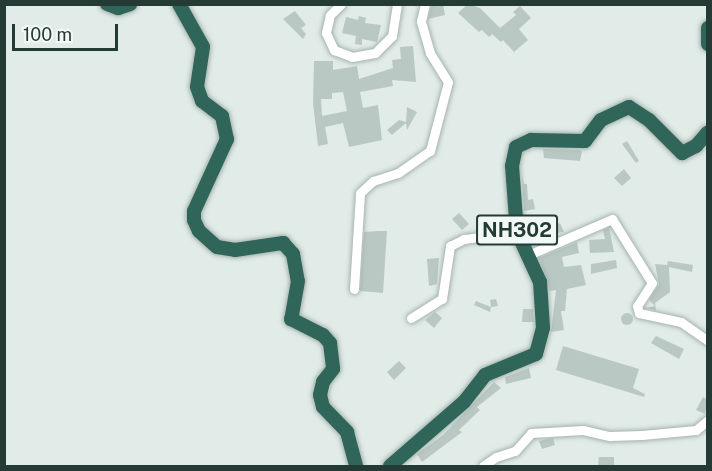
<!DOCTYPE html>
<style>
body{margin:0}
#map{position:relative;width:712px;height:471px;overflow:hidden;background:#e1ebe7;font-family:"Public Sans",sans-serif}
div>[style]{position:absolute}
.building>*{inset:0;background:#bac8c3}
.round{border-radius:50%}
.roads{filter:drop-shadow(0 0 2px #a4b3ae) drop-shadow(0 0 2px #a4b3ae)}
.minor>*{height:9px;margin:-4.5px;padding:0 4.5px;transform-origin:4.5px;border-radius:4.5px;background:#fff}
.highway>*{height:14px;margin:-7px;padding:0 7px;transform-origin:7px;border-radius:7px;background:#30655a}
span{translate:-50% -50%;white-space:nowrap;text-align:center;line-height:1.15;-webkit-text-stroke:6px #f2f8f5;paint-order:stroke}
.shield-label span{padding:2px 4px;background:#f2f8f5;border:2px solid;border-radius:4px;-webkit-text-stroke-width:0}
.shield-label{font-size:20px;color:#233b34;font-weight:700}
.frame{position:absolute;inset:0;border:6px solid #233b34;pointer-events:none}
.scale{position:absolute;left:12px;top:24px;width:106px;height:27px;box-sizing:border-box;border:3px solid #233b34;border-top:0;padding-left:8px;font-size:18px;line-height:21px;white-space:nowrap;color:#233b34;-webkit-text-stroke:4px #f2f8f5;paint-order:stroke}
</style>
<div id="map">
<div class="building">
<div style="clip-path:polygon(432px 4px,443px 4px,445px 15px,428px 19px)"></div>
<div style="clip-path:polygon(468px 4px,480px 8px,500px 28px,516px 15px,513px 12px,520px 6px,531px 18px,519px 29px,528px 40px,514px 52px,503px 40px,501px 42px,492px 34px,489px 37px,482px 30px,479px 32px,458px 13px)"></div>
<div style="clip-path:polygon(295px 11px,306px 25px,301px 28px,306px 34px,303px 39px,283px 19px)"></div>
<div style="clip-path:polygon(359px 16px,366px 18px,365px 23px,381px 25px,377px 42px,362px 39px,362px 45px,355px 44px,356px 36px,342px 33px,346px 17px,358px 20px)"></div>
<div style="clip-path:polygon(evenodd,413px 46px,416px 82px,392px 80px,393px 86px,360px 92px,363px 108px,378px 105px,382px 140px,349px 147px,343px 123px,325px 127px,328px 144px,318px 146px,313px 103px,314px 61px,333px 61px,333px 70px,357px 66px,359px 79px,393px 68px,392px 60px,401px 59px,400px 47px,413px 46px,343px 92px,347px 111px,322px 116px,321px 99px,332px 99px,332px 93px,343px 92px)"></div>
<div style="clip-path:polygon(407px 107px,417px 112px,407px 130px,406px 123px,392px 135px,387px 130px,399px 120px,406px 122px)"></div>
<div style="clip-path:polygon(627px 141px,639px 161px,636px 163px,622px 144px)"></div>
<div style="clip-path:polygon(543px 149px,578px 150px,582px 151px,580px 161px,544px 158px)"></div>
<div style="clip-path:polygon(624px 169px,631px 178px,622px 186px,614px 178px)"></div>
<div style="clip-path:polygon(522px 176px,524px 184px,527px 184px,528px 200px,533px 199px,535px 209px,524px 211px)"></div>
<div style="clip-path:polygon(459px 213px,469px 224px,462px 230px,452px 219px)"></div>
<div style="clip-path:polygon(560px 223px,564px 232px,543px 235px,554px 232px,551px 226px)"></div>
<div style="clip-path:polygon(609px 227px,614px 252px,590px 253px,589px 240px,605px 239px,603px 230px)"></div>
<div style="clip-path:polygon(378px 231px,387px 231px,383px 293px,360px 291px,364px 232px)"></div>
<div style="clip-path:polygon(577px 242px,579px 253px,562px 257px,564px 267px,581px 265px,586px 285px,567px 289px,565px 311px,561px 311px,564px 330px,551px 332px,556px 290px,550px 291px,539px 258px)"></div>
<div style="clip-path:polygon(439px 258px,437px 284px,429px 286px,427px 259px)"></div>
<div style="clip-path:polygon(616px 260px,617px 268px,591px 274px,591px 264px)"></div>
<div style="clip-path:polygon(668px 261px,693px 265px,692px 272px,669px 267px,670px 292px,655px 303px,656px 310px,646px 308px,655px 306px,649px 300px,659px 284px,655px 264px,667px 265px)"></div>
<div style="clip-path:polygon(496px 299px,498px 306px,491px 307px,490px 312px,474px 305px,476px 301px,491px 307px,490px 300px)"></div>
<div style="clip-path:polygon(523px 309px,533px 309px,534px 322px,522px 322px)"></div>
<div style="clip-path:polygon(435px 312px,442px 318px,434px 328px,425px 320px)"></div>
<div class="round" style="left:621px;top:313px;width:12px;height:12px"></div>
<div style="clip-path:polygon(656px 336px,684px 349px,679px 359px,651px 343px)"></div>
<div style="clip-path:polygon(563px 346px,639px 369px,633px 388px,645px 394px,644px 397px,556px 370px)"></div>
<div style="clip-path:polygon(399px 361px,406px 368px,394px 380px,387px 372px)"></div>
<div style="clip-path:polygon(529px 368px,531px 378px,506px 384px,505px 377px)"></div>
<div style="clip-path:polygon(494px 382px,501px 388px,477px 407px,480px 410px,459px 430px,462px 432px,422px 462px,417px 454px,443px 435px)"></div>
<div style="clip-path:polygon(703px 397px,708px 400px,705px 414px,696px 410px)"></div>
<div style="clip-path:polygon(553px 438px,555px 445px,542px 449px,539px 441px)"></div>
<div style="clip-path:polygon(599px 457px,614px 457px,614px 466px,598px 466px)"></div>
</div>
<div class="roads">
<div class="minor">
<div style="left:341px;top:4px;width:16px;rotate:135deg"></div>
<div style="left:330px;top:15px;width:18px;rotate:103deg"></div>
<div style="left:326px;top:33px;width:19px;rotate:65deg"></div>
<div style="left:334px;top:50px;width:19px;rotate:21deg"></div>
<div style="left:352px;top:57px;width:23px;rotate:-10deg"></div>
<div style="left:375px;top:53px;width:24px;rotate:-45deg"></div>
<div style="left:392px;top:36px;width:32px;rotate:-81deg"></div>
<div style="left:526px;top:256px;width:94px;rotate:-23.3deg"></div>
<div style="left:612px;top:219px;width:75px;rotate:58deg"></div>
<div style="left:652px;top:283px;width:27px;rotate:123deg"></div>
<div style="left:637px;top:306px;width:7px;rotate:74deg"></div>
<div style="left:639px;top:313px;width:43px;rotate:12.1deg"></div>
<div style="left:681px;top:322px;width:33px;rotate:35deg"></div>
<div style="left:354px;top:289px;width:96px;rotate:-86.4deg"></div>
<div style="left:360px;top:193px;width:18px;rotate:-43deg"></div>
<div style="left:373px;top:181px;width:26px;rotate:-18deg"></div>
<div style="left:398px;top:173px;width:39px;rotate:-35deg"></div>
<div style="left:430px;top:151px;width:71px;rotate:-75.4deg"></div>
<div style="left:448px;top:82px;width:34px;rotate:-122deg"></div>
<div style="left:430px;top:53px;width:33px;rotate:-106deg"></div>
<div style="left:421px;top:21px;width:17px;rotate:-77deg"></div>
<div style="left:411px;top:318px;width:36px;rotate:-32deg"></div>
<div style="left:442px;top:299px;width:54px;rotate:-81.4deg"></div>
<div style="left:450px;top:246px;width:16px;rotate:-27deg"></div>
<div style="left:464px;top:239px;width:53px;rotate:-7.5deg"></div>
<div style="left:483px;top:466px;width:16px;rotate:-35deg"></div>
<div style="left:496px;top:457px;width:20px;rotate:-18deg"></div>
<div style="left:515px;top:451px;width:24px;rotate:-48deg"></div>
<div style="left:531px;top:433px;width:52px;rotate:-3.3deg"></div>
<div style="left:583px;top:430px;width:28px;rotate:13deg"></div>
<div style="left:610px;top:436px;width:32px;rotate:-2deg"></div>
<div style="left:642px;top:435px;width:54px;rotate:-5.3deg"></div>
<div style="left:696px;top:430px;width:16px;rotate:-40deg"></div>
</div>
<div class="highway">
<div style="left:107px;top:4px;width:12px;rotate:20deg"></div>
<div style="left:118px;top:8px;width:13px;rotate:-18deg"></div>
<div style="left:179px;top:4px;width:49px;rotate:60.8deg"></div>
<div style="left:203px;top:47px;width:40px;rotate:98.5deg"></div>
<div style="left:197px;top:87px;width:15px;rotate:70deg"></div>
<div style="left:202px;top:101px;width:25px;rotate:37deg"></div>
<div style="left:222px;top:116px;width:24px;rotate:78deg"></div>
<div style="left:227px;top:139px;width:79px;rotate:114.6deg"></div>
<div style="left:194px;top:211px;width:9px;rotate:90deg"></div>
<div style="left:194px;top:220px;width:12px;rotate:66deg"></div>
<div style="left:199px;top:231px;width:24px;rotate:42deg"></div>
<div style="left:217px;top:247px;width:18px;rotate:9deg"></div>
<div style="left:235px;top:250px;width:49px;rotate:-8.3deg"></div>
<div style="left:283px;top:243px;width:15px;rotate:48deg"></div>
<div style="left:293px;top:254px;width:27px;rotate:80deg"></div>
<div style="left:298px;top:281px;width:39px;rotate:100deg"></div>
<div style="left:291px;top:319px;width:36px;rotate:27deg"></div>
<div style="left:323px;top:335px;width:11px;rotate:49deg"></div>
<div style="left:330px;top:343px;width:26px;rotate:83deg"></div>
<div style="left:333px;top:369px;width:16px;rotate:128deg"></div>
<div style="left:323px;top:382px;width:13px;rotate:103deg"></div>
<div style="left:320px;top:395px;width:12px;rotate:76deg"></div>
<div style="left:323px;top:407px;width:35px;rotate:46deg"></div>
<div style="left:347px;top:432px;width:35px;rotate:75deg"></div>
<div style="left:708px;top:28px;width:16px;rotate:90deg"></div>
<div style="left:390px;top:466px;width:98px;rotate:-40.9deg"></div>
<div style="left:464px;top:402px;width:34px;rotate:-52deg"></div>
<div style="left:485px;top:375px;width:55px;rotate:-22.4deg"></div>
<div style="left:536px;top:354px;width:27px;rotate:-75deg"></div>
<div style="left:543px;top:328px;width:46px;rotate:-93.7deg"></div>
<div style="left:540px;top:282px;width:55px;rotate:-114.7deg"></div>
<div style="left:517px;top:232px;width:66px;rotate:-94.3deg"></div>
<div style="left:512px;top:166px;width:19px;rotate:-78deg"></div>
<div style="left:516px;top:147px;width:17px;rotate:-25deg"></div>
<div style="left:531px;top:140px;width:54px;rotate:1.1deg"></div>
<div style="left:585px;top:141px;width:26px;rotate:-53deg"></div>
<div style="left:601px;top:120px;width:31px;rotate:-25deg"></div>
<div style="left:629px;top:107px;width:24px;rotate:33deg"></div>
<div style="left:649px;top:120px;width:47px;rotate:45deg"></div>
<div style="left:682px;top:153px;width:16px;rotate:-27deg"></div>
<div style="left:696px;top:146px;width:18px;rotate:-49deg"></div>
</div>
</div>
<div class="shield-label">
<span style="left:517px;top:230px">NH302</span>
</div>
<div class="frame"></div>
<div class="scale">100 m</div>
</div>
